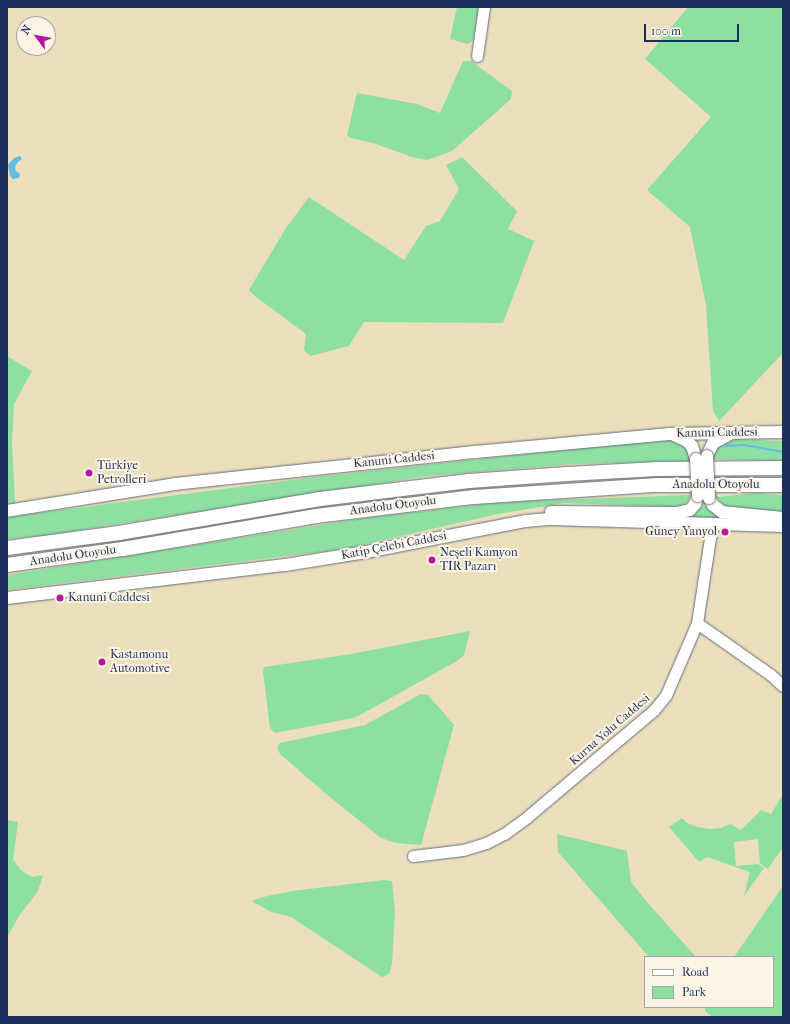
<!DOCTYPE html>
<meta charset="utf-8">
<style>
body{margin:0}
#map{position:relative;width:790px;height:1024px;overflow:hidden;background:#ecdfbc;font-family:"IM FELL French Canon",serif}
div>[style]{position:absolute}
.green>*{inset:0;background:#8de0a1}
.water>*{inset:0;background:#62bee0}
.stream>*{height:2px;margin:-1px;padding:0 1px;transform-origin:1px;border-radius:1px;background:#62bee0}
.roads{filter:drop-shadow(0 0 1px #646d7f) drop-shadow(0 0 1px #646d7f)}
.secondary>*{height:11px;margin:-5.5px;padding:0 5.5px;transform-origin:5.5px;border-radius:5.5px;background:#fff}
.primary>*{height:12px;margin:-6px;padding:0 6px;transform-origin:6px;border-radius:6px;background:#fff}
.highway>*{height:14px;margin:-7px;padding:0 7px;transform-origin:7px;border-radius:7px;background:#fff}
.bridges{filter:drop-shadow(0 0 1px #646d7f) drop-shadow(0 0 1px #646d7f)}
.primary-bridge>*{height:12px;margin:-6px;padding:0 6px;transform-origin:6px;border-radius:6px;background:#fff}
.dots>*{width:11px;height:11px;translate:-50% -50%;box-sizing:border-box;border:2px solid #fcf5e5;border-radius:50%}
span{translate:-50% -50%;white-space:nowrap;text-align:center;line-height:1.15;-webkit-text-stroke:4px #fcf5e5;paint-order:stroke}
.street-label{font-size:12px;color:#1b2f5e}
.poi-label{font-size:12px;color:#1b2f5e}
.left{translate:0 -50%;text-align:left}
.right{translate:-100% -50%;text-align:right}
.frame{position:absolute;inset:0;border:8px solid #1b2f5e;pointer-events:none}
.legend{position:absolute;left:644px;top:956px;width:130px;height:52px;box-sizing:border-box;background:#fcf5e5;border:1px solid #a2a6af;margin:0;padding:5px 7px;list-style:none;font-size:12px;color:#1b2f5e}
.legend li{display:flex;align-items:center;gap:8px;height:20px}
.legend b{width:20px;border:1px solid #a2a6af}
.north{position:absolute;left:16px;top:16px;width:40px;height:40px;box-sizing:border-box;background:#fcf5e5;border:1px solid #a2a6af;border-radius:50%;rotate:302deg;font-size:11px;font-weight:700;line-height:16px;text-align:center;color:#1b2f5e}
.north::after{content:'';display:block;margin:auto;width:14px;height:18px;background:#b5179e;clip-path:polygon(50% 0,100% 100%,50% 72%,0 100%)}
.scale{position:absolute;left:644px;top:24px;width:95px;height:18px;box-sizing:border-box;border:2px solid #1b2f5e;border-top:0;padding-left:5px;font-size:12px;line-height:14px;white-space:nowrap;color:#1b2f5e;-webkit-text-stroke:3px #fcf5e5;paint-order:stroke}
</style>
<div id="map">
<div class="green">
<div style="clip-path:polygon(457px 7px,479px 7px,473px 40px,468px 44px,450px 39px)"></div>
<div style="clip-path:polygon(688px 7px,783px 7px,783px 353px,719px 421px,713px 411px,706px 305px,690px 227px,647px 190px,711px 117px,645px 59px)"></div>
<div style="clip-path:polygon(463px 61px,471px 61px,512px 91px,511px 99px,452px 151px,427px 160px,412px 157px,373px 143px,350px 138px,347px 135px,357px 93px,417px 104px,440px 113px)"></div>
<div style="clip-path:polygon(462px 157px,517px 211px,508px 229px,534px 241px,503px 323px,364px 322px,349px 346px,310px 356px,304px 350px,306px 334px,256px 297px,249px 290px,286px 228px,309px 197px,404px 260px,426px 226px,440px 221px,459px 189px,446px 165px)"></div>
<div style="clip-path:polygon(7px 356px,32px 371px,14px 404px,12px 443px,15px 504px,7px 505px)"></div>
<div style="clip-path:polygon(665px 439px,680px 442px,686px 449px,691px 461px,573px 464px,428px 476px,48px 535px,7px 539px,7px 517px,315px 477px)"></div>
<div style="clip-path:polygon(732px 439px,783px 441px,783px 461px,713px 459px,716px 446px)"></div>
<div style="clip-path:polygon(756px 493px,783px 495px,783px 512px,734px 510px,723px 505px,717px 497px)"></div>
<div style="clip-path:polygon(690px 495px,688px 501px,680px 507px,564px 503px,498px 514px,344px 549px,7px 590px,7px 575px,358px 519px,501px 502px)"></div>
<div style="clip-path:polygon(701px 506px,708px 506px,722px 519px,690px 518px)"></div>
<div style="clip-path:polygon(470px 631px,464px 655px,457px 661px,360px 715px,353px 718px,275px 733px,270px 728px,263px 672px,264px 667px,351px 654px)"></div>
<div style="clip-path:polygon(421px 694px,428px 695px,454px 725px,421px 845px,396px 843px,381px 838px,325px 793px,280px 754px,277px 747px,280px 743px,365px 725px)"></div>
<div style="clip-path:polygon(783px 794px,783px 847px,768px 869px,760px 864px,758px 839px,734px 842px,736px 866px,758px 864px,764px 868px,744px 896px,750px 872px,707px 857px,699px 862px,669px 827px,682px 818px,687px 823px,697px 827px,710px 829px,721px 828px,730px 824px,741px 830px,761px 810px,771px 814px)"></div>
<div style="clip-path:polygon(7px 820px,18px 822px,13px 860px,22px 871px,32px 877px,43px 875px,38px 891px,19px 916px,7px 937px)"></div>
<div style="clip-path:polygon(557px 834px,627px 851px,631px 882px,647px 902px,696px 957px,649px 957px,558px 852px)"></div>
<div style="clip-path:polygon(384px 880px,392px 881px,395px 912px,392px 964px,389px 974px,382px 977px,291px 917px,271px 912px,252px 901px,263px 897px,292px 891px)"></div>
<div style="clip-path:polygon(783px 886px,783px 1017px,713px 1017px,705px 1011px,705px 1007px,773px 1007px,773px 957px,734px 957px)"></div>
</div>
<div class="water">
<div style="clip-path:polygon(20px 156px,22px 159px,18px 162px,15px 167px,16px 171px,20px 174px,19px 178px,13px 179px,10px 176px,8px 165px,14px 158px)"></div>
</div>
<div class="stream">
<div style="left:726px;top:446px;width:18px;rotate:-3deg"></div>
<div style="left:744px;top:445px;width:40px;rotate:10deg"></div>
<div style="left:782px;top:509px;width:14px;rotate:-86deg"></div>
</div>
<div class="roads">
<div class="secondary">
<div style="left:477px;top:56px;width:49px;rotate:-81.9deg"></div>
<div style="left:697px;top:623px;width:90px;rotate:35.1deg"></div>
<div style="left:771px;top:675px;width:16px;rotate:43deg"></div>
<div style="left:413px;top:856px;width:50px;rotate:-6.8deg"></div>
<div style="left:463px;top:850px;width:24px;rotate:-17deg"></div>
<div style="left:486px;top:843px;width:20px;rotate:-27deg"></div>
<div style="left:504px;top:834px;width:29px;rotate:-36deg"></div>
<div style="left:527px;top:817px;width:166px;rotate:-40.1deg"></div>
<div style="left:654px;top:710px;width:19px;rotate:-51deg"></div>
<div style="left:666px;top:695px;width:78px;rotate:-66.7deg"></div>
<div style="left:697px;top:623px;width:99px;rotate:-81.3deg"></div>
</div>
<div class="primary">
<div style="left:674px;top:435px;width:14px;rotate:25deg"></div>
<div style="left:687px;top:441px;width:7px;rotate:45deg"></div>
<div style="left:692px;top:446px;width:14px;rotate:73deg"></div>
<div style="left:707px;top:456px;width:14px;rotate:-65deg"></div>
<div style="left:713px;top:443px;width:19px;rotate:-28deg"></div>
<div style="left:709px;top:498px;width:8px;rotate:60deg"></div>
<div style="left:713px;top:505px;width:11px;rotate:38deg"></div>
<div style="left:722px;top:512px;width:61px;rotate:5.6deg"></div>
<div style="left:7px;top:511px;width:170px;rotate:-9.1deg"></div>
<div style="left:175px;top:484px;width:302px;rotate:-6.1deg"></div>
<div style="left:475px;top:452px;width:195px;rotate:-5.3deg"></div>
<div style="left:669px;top:434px;width:114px;rotate:-1deg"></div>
<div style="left:551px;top:512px;width:125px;rotate:0.5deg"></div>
<div style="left:676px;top:513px;width:14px;rotate:-12deg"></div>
<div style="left:690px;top:510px;width:8px;rotate:-50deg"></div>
<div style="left:695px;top:504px;width:9px;rotate:-69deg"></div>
<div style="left:7px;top:598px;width:280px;rotate:-6.8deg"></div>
<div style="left:285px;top:565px;width:82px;rotate:-9.1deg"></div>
<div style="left:366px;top:552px;width:163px;rotate:-11deg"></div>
<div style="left:526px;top:521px;width:25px;rotate:-5deg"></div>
<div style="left:551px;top:519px;width:232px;rotate:1.7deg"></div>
</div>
<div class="highway">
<div style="left:7px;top:548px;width:113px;rotate:-7.6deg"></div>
<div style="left:119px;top:533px;width:204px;rotate:-9.6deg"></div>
<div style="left:320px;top:499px;width:150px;rotate:-6.9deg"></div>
<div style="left:469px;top:481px;width:98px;rotate:-4.1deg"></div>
<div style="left:567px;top:474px;width:91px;rotate:-3.1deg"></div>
<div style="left:658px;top:469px;width:125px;rotate:-0.5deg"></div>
<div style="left:7px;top:565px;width:117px;rotate:-7.9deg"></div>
<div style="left:123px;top:549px;width:196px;rotate:-9.7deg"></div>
<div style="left:316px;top:516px;width:159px;rotate:-6.9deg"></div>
<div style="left:474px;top:497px;width:183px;rotate:-3.8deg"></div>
<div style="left:657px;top:485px;width:126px"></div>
</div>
</div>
<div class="bridges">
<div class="primary-bridge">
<div style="left:707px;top:456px;width:42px;rotate:87.3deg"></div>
<div style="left:696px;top:459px;width:37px;rotate:87deg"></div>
</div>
</div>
<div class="dots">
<div style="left:89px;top:473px;background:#b5179e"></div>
<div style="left:725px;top:532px;background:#b5179e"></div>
<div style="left:432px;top:560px;background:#b5179e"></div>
<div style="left:60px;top:598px;background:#b5179e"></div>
<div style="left:102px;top:662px;background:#b5179e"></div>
</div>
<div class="street-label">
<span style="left:717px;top:433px;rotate:-1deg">Kanuni Caddesi</span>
<span style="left:394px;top:460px;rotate:-6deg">Kanuni Caddesi</span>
<span style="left:716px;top:485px">Anadolu Otoyolu</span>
<span style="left:393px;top:506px;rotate:-7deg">Anadolu Otoyolu</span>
<span style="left:394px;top:546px;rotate:-11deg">Katip Çelebi Caddesi</span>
<span style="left:73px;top:556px;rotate:-8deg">Anadolu Otoyolu</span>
<span style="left:610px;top:730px;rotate:-41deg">Kurna Yolu Caddesi</span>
</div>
<div class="poi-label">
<span class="left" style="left:97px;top:473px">Türkiye<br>Petrolleri</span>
<span class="right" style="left:717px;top:532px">Güney Yanyol</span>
<span class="left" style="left:440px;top:560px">Neşeli Kamyon<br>TIR Pazarı</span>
<span class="left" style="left:68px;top:598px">Kanuni Caddesi</span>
<span class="left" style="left:110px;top:662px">Kastamonu<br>Automotive</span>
</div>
<div class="frame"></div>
<ul class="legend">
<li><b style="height:5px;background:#fff"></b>Road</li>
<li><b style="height:11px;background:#8de0a1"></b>Park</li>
</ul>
<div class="north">N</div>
<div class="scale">100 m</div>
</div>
